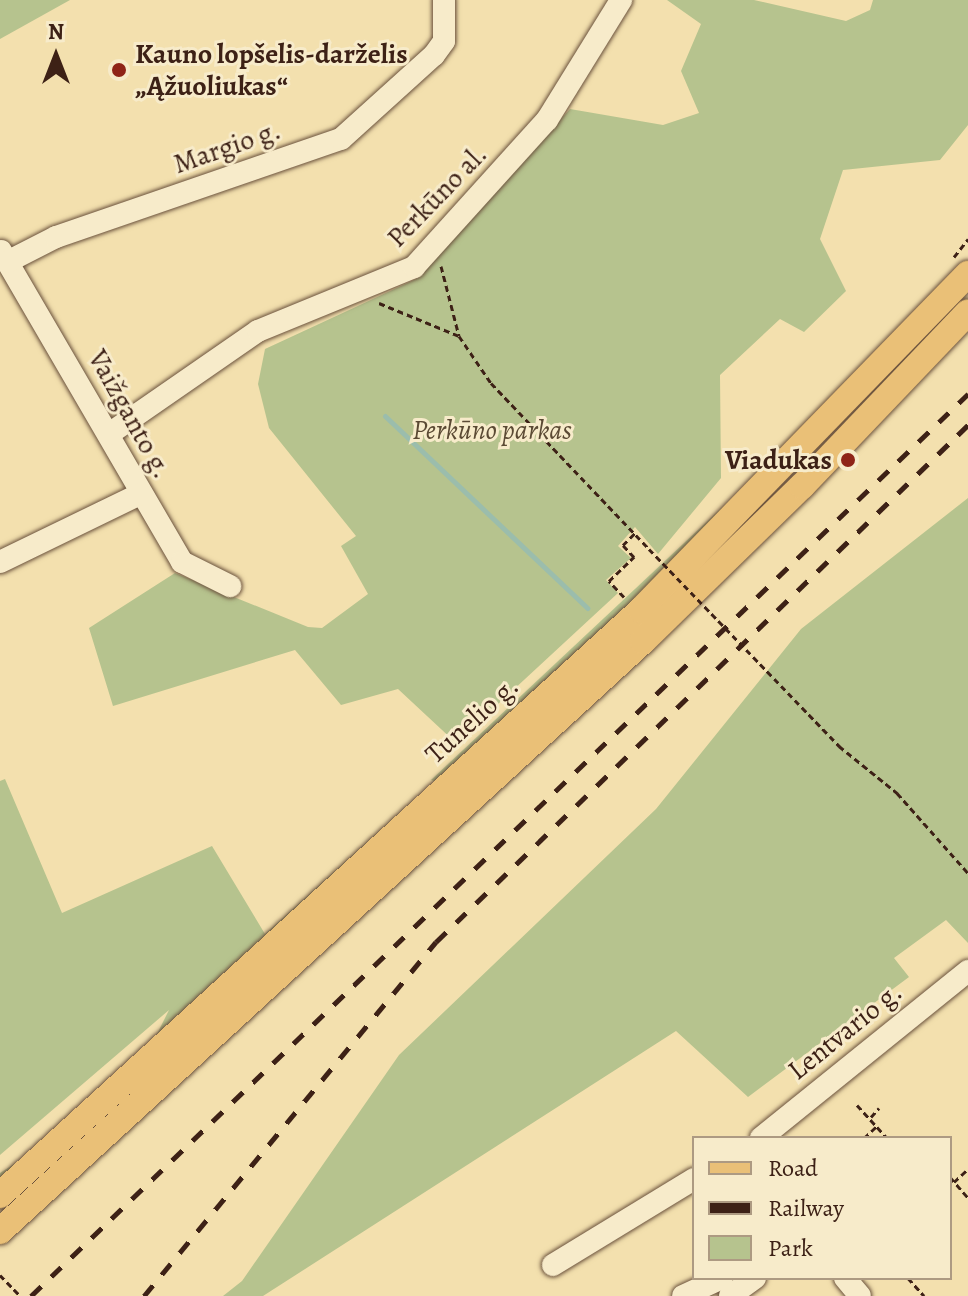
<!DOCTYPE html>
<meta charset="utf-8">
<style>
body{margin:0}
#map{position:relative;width:968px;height:1296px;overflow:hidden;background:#f3e0ae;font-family:Alegreya,serif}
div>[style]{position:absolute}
.green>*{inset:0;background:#b6c38e}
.stream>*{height:5px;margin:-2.5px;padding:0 2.5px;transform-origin:2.5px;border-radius:2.5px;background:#9bbdac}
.path>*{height:3px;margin-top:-1.5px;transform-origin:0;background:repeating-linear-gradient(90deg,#3d2116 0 6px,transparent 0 10px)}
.roads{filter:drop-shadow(0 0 2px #6a513c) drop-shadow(0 0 2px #6a513c)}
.minor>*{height:22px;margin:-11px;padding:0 11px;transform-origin:11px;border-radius:11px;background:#f7ebca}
.major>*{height:26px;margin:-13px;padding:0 13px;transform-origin:13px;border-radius:13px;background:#eac077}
.rail>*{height:5px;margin-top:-2.5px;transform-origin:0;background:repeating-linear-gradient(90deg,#3d2116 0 14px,transparent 0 28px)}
.path-bridge>*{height:3px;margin-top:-1.5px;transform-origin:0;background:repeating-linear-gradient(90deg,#3d2116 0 6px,transparent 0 10px)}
.dots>*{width:22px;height:22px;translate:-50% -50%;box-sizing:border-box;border:4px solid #f7ebca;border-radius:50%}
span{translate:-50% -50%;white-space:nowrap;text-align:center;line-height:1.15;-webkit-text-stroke:6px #f7ebca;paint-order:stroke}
.poi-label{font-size:28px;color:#3d2116;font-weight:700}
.left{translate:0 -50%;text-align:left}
.right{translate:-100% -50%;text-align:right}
.street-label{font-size:28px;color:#3d2116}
.park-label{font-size:28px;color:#5b4a34;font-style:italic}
.legend{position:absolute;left:692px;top:1136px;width:260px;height:144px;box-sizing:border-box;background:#f7ebca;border:2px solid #ad9a82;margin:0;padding:10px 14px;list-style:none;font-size:24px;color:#3d2116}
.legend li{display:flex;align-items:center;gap:16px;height:40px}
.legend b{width:40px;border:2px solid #ad9a82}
.north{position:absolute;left:16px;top:16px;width:80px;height:80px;-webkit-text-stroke:6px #f7ebca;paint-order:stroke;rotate:0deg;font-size:22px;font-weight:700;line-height:32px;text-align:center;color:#3d2116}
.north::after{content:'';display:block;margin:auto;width:28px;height:36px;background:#3d2116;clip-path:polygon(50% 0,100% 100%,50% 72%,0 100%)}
</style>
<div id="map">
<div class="green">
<div style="clip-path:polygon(0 0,70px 0,0 39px)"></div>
<div style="clip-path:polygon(667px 0,754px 0,846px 21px,870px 10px,873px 0,968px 0,968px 125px,940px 160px,843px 170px,820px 239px,846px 291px,804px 332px,780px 319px,720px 375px,721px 478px,658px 554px,635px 527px,618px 546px,631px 558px,606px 580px,618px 593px,456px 743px,398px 689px,341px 705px,295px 650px,113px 706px,89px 628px,175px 573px,308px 627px,322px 628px,368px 594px,341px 546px,356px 536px,269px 428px,258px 384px,265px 349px,416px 279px,570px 109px,663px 125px,699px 113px,681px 71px,701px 24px)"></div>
<div style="clip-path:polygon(968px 498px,968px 943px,946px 920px,894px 958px,909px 977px,748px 1097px,676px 1031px,263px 1296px,223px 1296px,242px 1281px,399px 1055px,656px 809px,801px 629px)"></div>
<div style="clip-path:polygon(731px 499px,683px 557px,437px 782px,431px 780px)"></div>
<div style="clip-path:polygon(5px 779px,62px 913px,212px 846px,265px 934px,418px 796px,0 1182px,0 1173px,28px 1155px,156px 1036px,169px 1010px,0 1155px,0 781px)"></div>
</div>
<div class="stream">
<div style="left:385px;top:416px;width:279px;rotate:43.5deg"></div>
</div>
<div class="path">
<div style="left:954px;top:257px;width:23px;rotate:-52deg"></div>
<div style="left:441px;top:266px;width:72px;rotate:75.6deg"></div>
<div style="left:379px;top:303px;width:87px;rotate:22.4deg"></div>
<div style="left:459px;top:336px;width:57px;rotate:55.8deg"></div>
<div style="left:491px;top:383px;width:229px;rotate:46.4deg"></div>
<div style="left:624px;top:597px;width:22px;rotate:-133deg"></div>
<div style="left:609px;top:581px;width:35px;rotate:-44deg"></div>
<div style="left:634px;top:557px;width:16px;rotate:-133deg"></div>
<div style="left:623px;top:545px;width:17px;rotate:-45deg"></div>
<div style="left:839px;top:746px;width:75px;rotate:39deg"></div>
<div style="left:897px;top:793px;width:107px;rotate:48.4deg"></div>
<div style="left:857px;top:1105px;width:45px;rotate:47.7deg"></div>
<div style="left:871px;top:1117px;width:12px;rotate:-48deg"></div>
<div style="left:864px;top:1138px;width:18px;rotate:-43deg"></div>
<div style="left:950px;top:1177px;width:28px;rotate:49deg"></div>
<div style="left:954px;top:1182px;width:19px;rotate:-43deg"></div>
<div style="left:0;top:1275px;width:29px;rotate:46deg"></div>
<div style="left:908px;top:1278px;width:24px;rotate:48deg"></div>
</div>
<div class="roads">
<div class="minor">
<div style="left:1px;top:251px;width:360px;rotate:59.8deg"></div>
<div style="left:182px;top:562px;width:54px;rotate:26.6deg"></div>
<div style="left:7px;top:262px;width:55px;rotate:-27deg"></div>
<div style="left:56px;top:237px;width:301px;rotate:-19deg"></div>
<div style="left:341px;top:139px;width:125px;rotate:-42.1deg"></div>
<div style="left:434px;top:55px;width:17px;rotate:-54deg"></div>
<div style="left:444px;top:41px;width:41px;rotate:-90deg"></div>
<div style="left:109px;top:434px;width:181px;rotate:-34.7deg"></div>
<div style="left:258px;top:331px;width:169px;rotate:-22.3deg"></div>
<div style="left:414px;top:267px;width:198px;rotate:-47.9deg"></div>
<div style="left:547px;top:120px;width:141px;rotate:-58.3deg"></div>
<div style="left:0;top:562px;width:156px;rotate:-25.9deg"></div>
<div style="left:761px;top:1138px;width:266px;rotate:-38.9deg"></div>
<div style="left:553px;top:1265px;width:165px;rotate:-31.4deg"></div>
<div style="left:845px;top:1278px;width:23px;rotate:50deg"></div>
<div style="left:683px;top:1296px;width:43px;rotate:-24.8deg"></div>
<div style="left:730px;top:1296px;width:31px;rotate:-36deg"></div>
</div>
<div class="major">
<div style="left:0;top:1195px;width:868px;rotate:-42.38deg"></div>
<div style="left:641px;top:610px;width:469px;rotate:-45.8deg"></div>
<div style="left:0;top:1231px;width:873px;rotate:-42.54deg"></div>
<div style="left:643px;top:641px;width:222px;rotate:-44.3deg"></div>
<div style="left:802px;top:486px;width:240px;rotate:-46.3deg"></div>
</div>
</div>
<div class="rail">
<div style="left:31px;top:1296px;width:1301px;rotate:-43.91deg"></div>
<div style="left:144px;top:1296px;width:459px;rotate:-50.5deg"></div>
<div style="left:436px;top:942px;width:742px;rotate:-44.18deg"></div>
</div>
<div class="path-bridge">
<div style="left:649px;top:549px;width:274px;rotate:46deg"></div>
</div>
<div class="dots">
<div style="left:119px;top:70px;background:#8f2418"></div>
<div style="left:848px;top:460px;background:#8f2418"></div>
</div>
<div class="poi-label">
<span class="left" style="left:135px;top:70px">Kauno lopšelis-darželis<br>„Ąžuoliukas“</span>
<span class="right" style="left:832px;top:460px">Viadukas</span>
</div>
<div class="street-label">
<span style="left:227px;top:147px;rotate:-19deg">Margio g.</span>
<span style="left:437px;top:196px;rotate:-46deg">Perkūno al.</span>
<span style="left:130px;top:414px;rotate:61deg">Vaižganto g.</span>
<span style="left:472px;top:720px;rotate:-42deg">Tunelio g.</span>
<span style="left:845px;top:1031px;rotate:-39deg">Lentvario g.</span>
</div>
<div class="park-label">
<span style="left:492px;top:430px">Perkūno parkas</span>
</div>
<ul class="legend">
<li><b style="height:10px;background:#eac077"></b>Road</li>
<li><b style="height:10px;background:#3d2116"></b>Railway</li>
<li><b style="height:22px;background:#b6c38e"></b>Park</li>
</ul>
<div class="north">N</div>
</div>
